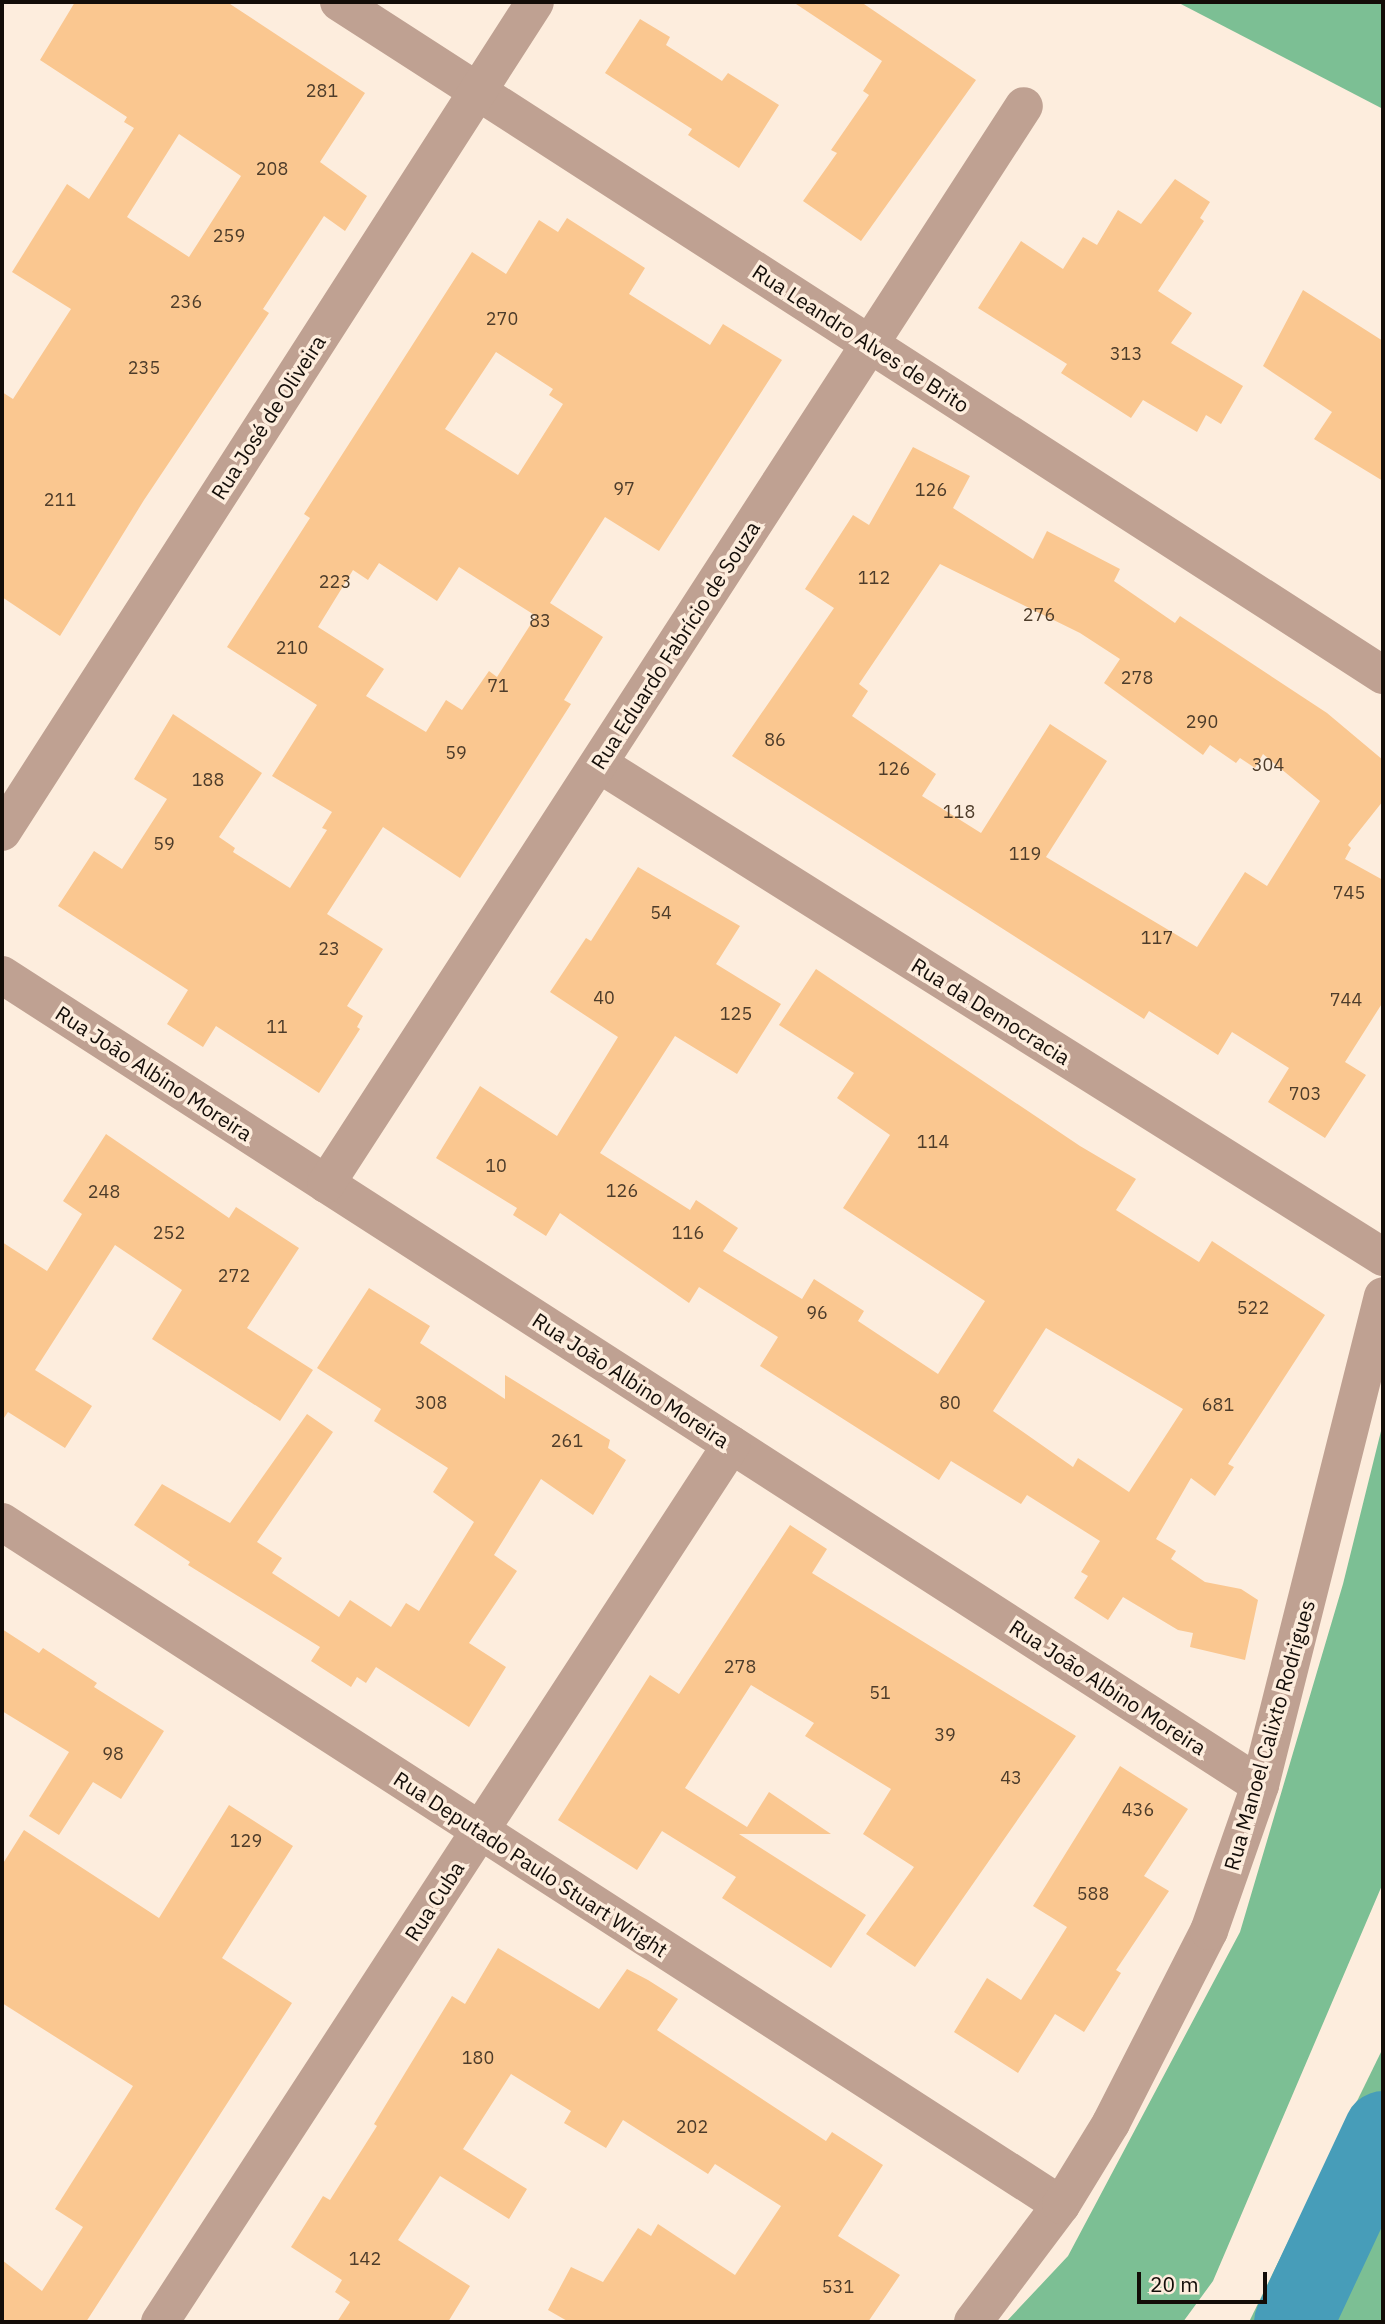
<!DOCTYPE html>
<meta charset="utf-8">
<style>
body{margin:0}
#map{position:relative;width:1385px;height:2324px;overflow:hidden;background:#fdeddd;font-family:"IBM Plex Sans",sans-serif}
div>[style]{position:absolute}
.forest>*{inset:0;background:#7cbf94}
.river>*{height:79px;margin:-39.5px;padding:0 39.5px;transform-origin:39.5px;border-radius:39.5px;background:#479db9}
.building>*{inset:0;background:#fac790}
.minor>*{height:38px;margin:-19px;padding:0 19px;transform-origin:19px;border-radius:19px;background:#bfa192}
span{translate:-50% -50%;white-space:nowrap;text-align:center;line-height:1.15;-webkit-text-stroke:7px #fdeddd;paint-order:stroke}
.number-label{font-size:18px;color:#4d3c2a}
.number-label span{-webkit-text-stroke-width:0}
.street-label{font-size:21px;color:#130d08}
.frame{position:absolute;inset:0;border:4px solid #130d08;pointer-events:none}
.scale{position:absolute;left:1137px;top:2272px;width:130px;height:32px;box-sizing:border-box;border:4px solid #130d08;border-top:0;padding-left:9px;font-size:21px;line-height:24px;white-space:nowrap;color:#130d08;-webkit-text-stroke:5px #fdeddd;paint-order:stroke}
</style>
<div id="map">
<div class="forest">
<div style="clip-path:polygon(1177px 2px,1383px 2px,1383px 109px)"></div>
<div style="clip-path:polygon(1383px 1423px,1383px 1883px,1213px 2281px,1183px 2322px,1006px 2322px,1068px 2256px,1240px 1932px,1343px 1584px)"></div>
<div style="clip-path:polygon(1383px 2048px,1383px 2322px,1249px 2322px)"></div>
</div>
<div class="river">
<div style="left:1293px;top:2322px;width:212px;rotate:-64.9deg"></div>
</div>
<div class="building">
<div style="clip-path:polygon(evenodd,75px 2px,227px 2px,365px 93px,320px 162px,367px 196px,345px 231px,324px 216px,263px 309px,269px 313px,144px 500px,60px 636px,2px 597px,2px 392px,13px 399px,71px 309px,12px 272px,67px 184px,89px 199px,134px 128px,124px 122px,127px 117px,40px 60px,75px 2px,179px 134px,241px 176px,189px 257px,127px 217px,179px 134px)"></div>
<div style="clip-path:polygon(793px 2px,861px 2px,976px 80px,861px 241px,803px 201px,837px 153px,831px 150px,869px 95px,863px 91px,882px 61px)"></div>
<div style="clip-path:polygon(640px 19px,670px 37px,666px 45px,722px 81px,728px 73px,779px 105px,739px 168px,688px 135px,692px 129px,605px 73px)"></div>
<div style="clip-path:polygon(1175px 179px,1210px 202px,1200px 218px,1204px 221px,1158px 291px,1192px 313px,1171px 343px,1243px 386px,1221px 424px,1206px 415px,1197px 432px,1143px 400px,1131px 418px,1061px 373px,1067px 364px,978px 308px,1021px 241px,1063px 269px,1083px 237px,1097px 245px,1118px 210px,1141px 224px)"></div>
<div style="clip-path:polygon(evenodd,567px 218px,645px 268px,629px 294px,710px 345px,723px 324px,782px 360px,659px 551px,605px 517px,550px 603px,603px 637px,564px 700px,571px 704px,460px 878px,383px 827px,327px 914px,383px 949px,347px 1006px,363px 1016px,357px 1027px,360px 1029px,319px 1093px,216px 1026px,203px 1047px,167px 1024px,188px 990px,58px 906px,94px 851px,122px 869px,167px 799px,134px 779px,173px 714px,262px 773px,219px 837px,235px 848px,233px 852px,290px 888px,327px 830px,322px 828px,332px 812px,272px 776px,317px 705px,227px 647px,310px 518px,304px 514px,472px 252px,506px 274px,539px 220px,558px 232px,567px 218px,496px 352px,553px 389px,549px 395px,563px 404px,518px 475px,445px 429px,496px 352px,567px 218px,379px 563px,437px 601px,459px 567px,536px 616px,497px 677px,489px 671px,462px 710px,446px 700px,426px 732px,366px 696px,384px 669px,318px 627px,353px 570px,368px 580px,379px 563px)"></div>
<div style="clip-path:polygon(1303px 290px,1383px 341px,1383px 481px,1314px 439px,1332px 412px,1263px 366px)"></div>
<div style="clip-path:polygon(evenodd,913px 447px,970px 476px,953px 508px,1033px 559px,1047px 531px,1120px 569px,1114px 581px,1175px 623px,1180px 616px,1327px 713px,1383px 760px,1383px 801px,1348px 845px,1351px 848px,1345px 859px,1383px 880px,1383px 1002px,1345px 1062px,1366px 1075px,1325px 1138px,1268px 1102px,1289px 1068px,1232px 1032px,1218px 1055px,1149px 1011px,1144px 1019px,732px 756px,834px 608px,805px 589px,853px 515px,869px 525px,913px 447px,940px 564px,1080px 633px,1120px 659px,1104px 683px,1203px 755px,1210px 745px,1236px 763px,1240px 758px,1255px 768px,1263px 754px,1320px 801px,1267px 886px,1245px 872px,1197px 947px,1046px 857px,1107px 761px,1050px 724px,981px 833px,922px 796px,936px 774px,852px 716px,868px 691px,859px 684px,940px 564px)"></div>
<div style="clip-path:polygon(evenodd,638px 867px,740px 926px,716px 964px,781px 1004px,737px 1074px,675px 1036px,600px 1153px,690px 1210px,696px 1200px,738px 1228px,723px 1251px,802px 1299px,814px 1279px,864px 1311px,858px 1321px,938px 1374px,985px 1301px,843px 1208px,890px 1135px,837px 1098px,854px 1073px,779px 1025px,816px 969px,1080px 1146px,1136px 1179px,1116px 1210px,1199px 1262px,1212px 1241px,1325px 1315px,1228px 1464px,1234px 1467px,1215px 1496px,1191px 1478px,1156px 1539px,1176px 1551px,1171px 1559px,1205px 1582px,1241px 1589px,1258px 1600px,1245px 1660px,1190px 1647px,1193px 1633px,1178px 1630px,1123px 1597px,1108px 1620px,1074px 1598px,1088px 1576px,1081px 1572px,1100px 1541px,1027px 1495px,1021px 1504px,951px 1461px,939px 1480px,760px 1366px,778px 1337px,699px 1287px,689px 1303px,560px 1213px,546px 1236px,513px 1215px,517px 1208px,436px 1158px,480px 1086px,557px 1136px,618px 1037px,550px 992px,586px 938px,591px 941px,638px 867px,1046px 1328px,1183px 1409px,1129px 1492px,1078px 1458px,1073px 1467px,993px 1411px,1046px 1328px)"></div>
<div style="clip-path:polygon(106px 1134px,229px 1218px,236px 1207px,299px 1248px,247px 1328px,313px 1370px,280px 1421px,152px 1339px,182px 1290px,115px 1245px,35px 1370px,92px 1406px,65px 1448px,8px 1412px,2px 1421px,2px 1242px,47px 1271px,82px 1214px,63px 1201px)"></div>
<div style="clip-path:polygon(369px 1288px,430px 1326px,420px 1343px,505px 1399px,505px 1375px,610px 1440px,608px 1448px,626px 1460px,593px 1515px,541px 1479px,494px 1555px,517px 1571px,469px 1643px,506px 1667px,469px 1727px,376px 1667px,366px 1683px,357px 1677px,351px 1687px,311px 1661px,320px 1647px,188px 1565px,190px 1562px,134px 1525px,162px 1484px,230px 1523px,307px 1414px,333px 1432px,257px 1542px,282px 1558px,272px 1573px,339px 1617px,350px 1600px,391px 1627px,406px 1603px,419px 1611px,474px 1522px,433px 1492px,448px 1468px,374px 1421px,381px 1409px,317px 1368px)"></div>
<div style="clip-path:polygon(790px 1525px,827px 1549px,812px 1573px,1076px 1736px,915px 1967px,866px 1934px,914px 1867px,863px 1834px,891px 1789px,805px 1736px,814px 1723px,751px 1685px,685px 1788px,747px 1827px,769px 1792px,831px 1834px,739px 1834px,866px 1915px,831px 1968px,722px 1898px,736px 1877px,662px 1831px,637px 1870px,558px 1820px,650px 1675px,679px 1694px)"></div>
<div style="clip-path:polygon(2px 1629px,39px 1653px,43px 1648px,97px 1683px,94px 1687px,164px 1731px,121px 1799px,93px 1782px,59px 1835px,29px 1816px,69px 1752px,2px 1711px)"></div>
<div style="clip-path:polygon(1120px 1766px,1188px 1809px,1144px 1876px,1169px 1891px,1116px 1970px,1121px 1973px,1084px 2032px,1055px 2014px,1018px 2073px,954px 2032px,987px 1978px,1021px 2000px,1067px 1927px,1033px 1906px)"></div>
<div style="clip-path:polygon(229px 1805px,293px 1846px,222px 1958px,292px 2003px,86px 2322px,2px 2322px,2px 2260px,42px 2291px,83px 2227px,55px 2209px,133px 2086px,2px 2003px,2px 1865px,24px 1830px,159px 1918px)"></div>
<div style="clip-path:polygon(498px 1948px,599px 2009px,627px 1969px,648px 1980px,678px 1999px,657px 2030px,826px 2141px,832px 2132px,883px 2165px,838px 2236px,900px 2275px,868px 2322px,569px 2322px,548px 2310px,571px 2267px,603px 2282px,638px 2228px,651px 2236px,658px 2224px,735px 2275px,781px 2206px,715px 2164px,708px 2174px,623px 2120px,606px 2148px,564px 2123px,571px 2111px,511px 2074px,463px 2149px,527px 2189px,509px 2219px,440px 2176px,398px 2240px,470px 2286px,448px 2322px,337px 2322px,350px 2302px,335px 2292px,342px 2280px,291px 2247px,323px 2196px,330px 2200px,377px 2126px,374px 2124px,452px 1996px,465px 2004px)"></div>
</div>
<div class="minor">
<div style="left:339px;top:2px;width:1242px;rotate:32.81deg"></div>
<div style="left:599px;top:764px;width:926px;rotate:32.16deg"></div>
<div style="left:2px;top:832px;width:986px;rotate:-57.29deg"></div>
<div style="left:2px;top:975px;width:1496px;rotate:32.78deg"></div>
<div style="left:326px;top:1184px;width:1284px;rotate:-57.08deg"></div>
<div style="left:2px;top:1522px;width:1260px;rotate:32.82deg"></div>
<div style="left:160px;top:2322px;width:1047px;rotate:-56.93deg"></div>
<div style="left:973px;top:2322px;width:146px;rotate:-53.1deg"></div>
<div style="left:1061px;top:2205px;width:96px;rotate:-58.6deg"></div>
<div style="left:1111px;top:2123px;width:216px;rotate:-63deg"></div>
<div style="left:1209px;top:1931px;width:155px;rotate:-70.7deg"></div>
<div style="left:1260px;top:1785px;width:504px;rotate:-75.88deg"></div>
</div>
<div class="number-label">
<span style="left:322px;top:91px">281</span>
<span style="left:272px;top:169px">208</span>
<span style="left:229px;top:236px">259</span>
<span style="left:186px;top:302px">236</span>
<span style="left:502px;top:319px">270</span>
<span style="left:1126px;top:354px">313</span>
<span style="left:144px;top:368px">235</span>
<span style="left:624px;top:489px">97</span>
<span style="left:931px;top:490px">126</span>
<span style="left:60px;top:500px">211</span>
<span style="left:874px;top:578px">112</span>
<span style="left:335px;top:582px">223</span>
<span style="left:1039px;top:615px">276</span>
<span style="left:540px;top:621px">83</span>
<span style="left:292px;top:648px">210</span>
<span style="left:1137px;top:678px">278</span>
<span style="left:498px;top:686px">71</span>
<span style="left:1202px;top:722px">290</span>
<span style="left:775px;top:740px">86</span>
<span style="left:456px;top:753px">59</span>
<span style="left:1268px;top:765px">304</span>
<span style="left:894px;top:769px">126</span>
<span style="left:208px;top:780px">188</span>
<span style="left:959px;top:812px">118</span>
<span style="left:164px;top:844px">59</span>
<span style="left:1025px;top:854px">119</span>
<span style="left:1349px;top:893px">745</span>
<span style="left:661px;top:913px">54</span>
<span style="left:1157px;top:938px">117</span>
<span style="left:329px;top:949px">23</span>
<span style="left:604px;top:998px">40</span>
<span style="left:1346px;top:1000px">744</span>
<span style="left:736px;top:1014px">125</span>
<span style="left:277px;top:1027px">11</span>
<span style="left:1305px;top:1094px">703</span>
<span style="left:933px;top:1142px">114</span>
<span style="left:496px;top:1166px">10</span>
<span style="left:622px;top:1191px">126</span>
<span style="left:104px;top:1192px">248</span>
<span style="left:169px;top:1233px">252</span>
<span style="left:688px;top:1233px">116</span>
<span style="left:234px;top:1276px">272</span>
<span style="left:1253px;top:1308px">522</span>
<span style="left:817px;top:1313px">96</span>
<span style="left:431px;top:1403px">308</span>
<span style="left:950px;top:1403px">80</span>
<span style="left:1218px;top:1405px">681</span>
<span style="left:567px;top:1441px">261</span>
<span style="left:740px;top:1667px">278</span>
<span style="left:880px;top:1693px">51</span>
<span style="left:945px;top:1735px">39</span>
<span style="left:113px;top:1754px">98</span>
<span style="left:1011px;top:1778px">43</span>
<span style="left:1138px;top:1810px">436</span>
<span style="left:246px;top:1841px">129</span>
<span style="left:1093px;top:1894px">588</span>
<span style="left:478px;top:2058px">180</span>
<span style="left:692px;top:2127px">202</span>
<span style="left:365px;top:2259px">142</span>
<span style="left:838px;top:2287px">531</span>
</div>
<div class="street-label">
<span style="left:861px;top:338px;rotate:33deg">Rua Leandro Alves de Brito</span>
<span style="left:268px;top:417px;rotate:-57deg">Rua José de Oliveira</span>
<span style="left:675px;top:645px;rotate:-57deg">Rua Eduardo Fabrício de Souza</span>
<span style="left:991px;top:1011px;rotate:32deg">Rua da Democracia</span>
<span style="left:154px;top:1073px;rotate:33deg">Rua João Albino Moreira</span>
<span style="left:631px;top:1380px;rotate:33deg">Rua João Albino Moreira</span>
<span style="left:1108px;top:1687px;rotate:33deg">Rua João Albino Moreira</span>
<span style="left:1269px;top:1735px;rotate:-74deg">Rua Manoel Calixto Rodrigues</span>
<span style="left:531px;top:1864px;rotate:33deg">Rua Deputado Paulo Stuart Wright</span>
<span style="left:434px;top:1901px;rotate:-57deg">Rua Cuba</span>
</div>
<div class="frame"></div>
<div class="scale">20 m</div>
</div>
